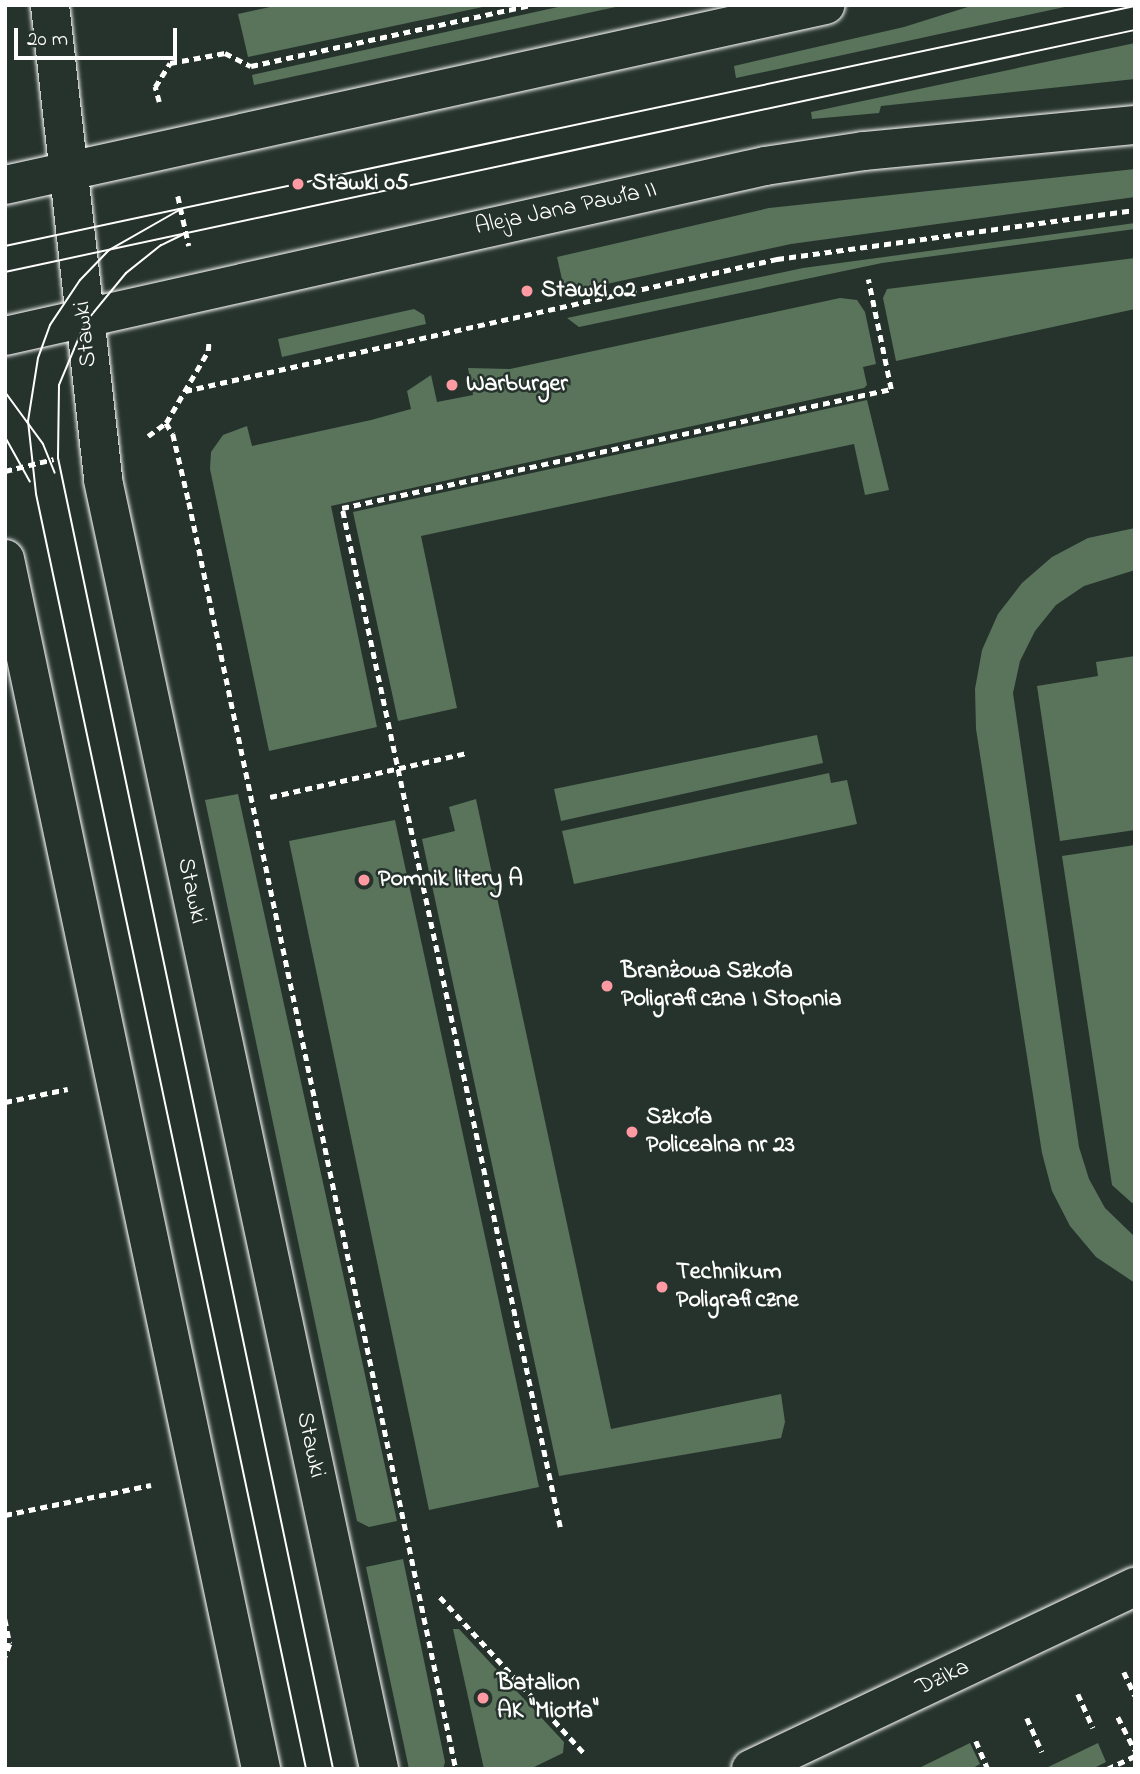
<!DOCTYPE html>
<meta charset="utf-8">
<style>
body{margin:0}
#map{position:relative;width:1140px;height:1774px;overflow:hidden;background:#26332d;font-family:"Indie Flower",sans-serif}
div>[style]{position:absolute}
.green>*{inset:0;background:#59745b}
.path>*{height:4.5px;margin-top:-2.25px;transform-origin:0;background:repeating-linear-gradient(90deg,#fff 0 7px,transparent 0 12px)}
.roads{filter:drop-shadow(0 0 2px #fff) drop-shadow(0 0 2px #fff)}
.minor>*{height:38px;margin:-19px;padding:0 19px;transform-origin:19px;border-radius:19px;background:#26332d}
.tertiary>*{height:38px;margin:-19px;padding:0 19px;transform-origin:19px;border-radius:19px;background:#26332d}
.secondary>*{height:38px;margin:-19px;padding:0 19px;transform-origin:19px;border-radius:19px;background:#26332d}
.tram>*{height:2px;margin:-1px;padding:0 1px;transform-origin:1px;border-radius:1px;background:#fff}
.dots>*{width:19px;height:19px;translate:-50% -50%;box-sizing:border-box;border:4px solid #26332d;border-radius:50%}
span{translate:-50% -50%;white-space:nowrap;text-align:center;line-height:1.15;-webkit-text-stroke:5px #26332d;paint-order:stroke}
.poi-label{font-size:24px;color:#fff;font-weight:700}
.left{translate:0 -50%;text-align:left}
.street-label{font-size:24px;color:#fff}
.frame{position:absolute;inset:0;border:7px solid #fff;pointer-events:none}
.scale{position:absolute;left:14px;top:28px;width:163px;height:32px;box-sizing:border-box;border:4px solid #fff;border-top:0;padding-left:9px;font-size:21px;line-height:24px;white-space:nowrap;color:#fff;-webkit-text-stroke:5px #26332d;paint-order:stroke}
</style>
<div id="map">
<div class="green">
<div style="clip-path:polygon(279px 5px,492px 5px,248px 57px,238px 14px)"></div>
<div style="clip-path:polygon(567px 5px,625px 5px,254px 85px,252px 75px)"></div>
<div style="clip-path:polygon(974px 5px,1074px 5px,736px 78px,734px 66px,904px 27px)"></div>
<div style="clip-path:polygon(1135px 43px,1135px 79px,881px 106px,879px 113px,812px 119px,811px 112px)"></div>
<div style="clip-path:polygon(1135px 169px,1135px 197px,791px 244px,565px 293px,557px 257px,769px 208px)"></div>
<div style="clip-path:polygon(1135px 223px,1135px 229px,882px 263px,579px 327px,567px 318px,803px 268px)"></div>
<div style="clip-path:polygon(1135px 258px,1135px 309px,896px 361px,883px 298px,887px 289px)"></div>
<div style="clip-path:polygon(840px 298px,857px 300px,865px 312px,876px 364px,863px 367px,867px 385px,864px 388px,331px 506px,377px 727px,269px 751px,210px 469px,211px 452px,223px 435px,247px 426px,252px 446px,371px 420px,411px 409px,407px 391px,431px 375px,437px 402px,473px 395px,468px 368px,510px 369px)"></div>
<div style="clip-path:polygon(414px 309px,424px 315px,426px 324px,282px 357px,278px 339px)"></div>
<div style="clip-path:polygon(867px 400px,889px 490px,865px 495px,854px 444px,421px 536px,457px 708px,398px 721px,353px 512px)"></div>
<div style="clip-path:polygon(1135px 528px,1135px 570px,1084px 586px,1056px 605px,1035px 631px,1020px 661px,1013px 693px,1079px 1147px,1089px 1179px,1105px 1208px,1135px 1237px,1135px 1283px,1096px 1257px,1070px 1226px,1052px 1191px,1042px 1153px,976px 729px,975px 689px,982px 650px,998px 614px,1022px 583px,1052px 557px,1088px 538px)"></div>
<div style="clip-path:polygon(1135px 656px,1135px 830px,1060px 841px,1037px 686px,1098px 676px,1096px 662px)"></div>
<div style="clip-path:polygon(817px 735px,823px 763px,561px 821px,554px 789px)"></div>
<div style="clip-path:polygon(829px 773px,831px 783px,847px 780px,857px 824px,574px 884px,562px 831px)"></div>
<div style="clip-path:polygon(238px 794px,397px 1521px,369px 1527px,357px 1521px,205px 800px)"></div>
<div style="clip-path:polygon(476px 799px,611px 1429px,781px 1394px,785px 1422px,781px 1438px,559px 1476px,422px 839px,455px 831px,449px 807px)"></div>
<div style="clip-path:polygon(395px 820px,539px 1487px,429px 1510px,289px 841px)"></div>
<div style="clip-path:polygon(1135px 845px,1135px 1202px,1132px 1203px,1112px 1185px,1062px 856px)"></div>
<div style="clip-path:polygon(403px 1559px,445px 1762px,443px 1769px,409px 1769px,366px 1567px)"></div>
<div style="clip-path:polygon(453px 1629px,459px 1629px,564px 1742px,563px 1753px,530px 1769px,484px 1769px)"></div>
<div style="clip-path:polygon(970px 1743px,980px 1764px,971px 1769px,917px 1769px)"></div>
<div style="clip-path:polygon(1098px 1743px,1106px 1762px,1092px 1769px,1044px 1769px)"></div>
</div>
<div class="path">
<div style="left:159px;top:102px;width:16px;rotate:-105deg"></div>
<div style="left:155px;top:87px;width:28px;rotate:-58deg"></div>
<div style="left:170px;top:63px;width:56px;rotate:-10.3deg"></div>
<div style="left:225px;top:53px;width:29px;rotate:27deg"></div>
<div style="left:251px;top:66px;width:287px;rotate:-12.3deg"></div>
<div style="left:178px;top:196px;width:51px;rotate:77.6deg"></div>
<div style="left:185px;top:391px;width:607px;rotate:-12.57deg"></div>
<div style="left:777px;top:259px;width:361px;rotate:-7.8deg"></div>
<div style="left:166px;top:423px;width:13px;rotate:58deg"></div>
<div style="left:173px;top:434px;width:70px;rotate:76.8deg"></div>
<div style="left:189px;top:502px;width:1295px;rotate:78.1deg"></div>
<div style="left:148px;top:436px;width:22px;rotate:-36deg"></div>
<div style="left:166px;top:423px;width:83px;rotate:-59.7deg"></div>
<div style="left:208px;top:351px;width:11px;rotate:-85deg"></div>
<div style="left:5px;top:471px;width:50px;rotate:-13.8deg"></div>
<div style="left:270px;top:797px;width:202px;rotate:-12.6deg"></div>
<div style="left:5px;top:1102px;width:64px;rotate:-11.7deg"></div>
<div style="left:5px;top:1515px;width:149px;rotate:-11.6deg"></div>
<div style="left:560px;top:1527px;width:1042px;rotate:-102.08deg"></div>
<div style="left:342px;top:508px;width:562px;rotate:-12.23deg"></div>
<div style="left:891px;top:389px;width:112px;rotate:-101.8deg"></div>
<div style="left:440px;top:1597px;width:215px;rotate:47.3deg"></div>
<div style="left:5px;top:1619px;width:25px;rotate:79deg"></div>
<div style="left:10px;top:1644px;width:14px;rotate:111deg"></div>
<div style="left:1124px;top:1672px;width:26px;rotate:65deg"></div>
<div style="left:1078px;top:1694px;width:37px;rotate:66deg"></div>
<div style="left:1118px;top:1717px;width:37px;rotate:63deg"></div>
<div style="left:1027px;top:1718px;width:37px;rotate:66deg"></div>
<div style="left:976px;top:1741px;width:30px;rotate:67deg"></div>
<div style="left:1008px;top:1768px;width:1px;rotate:90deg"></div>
<div style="left:1107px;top:1769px;width:31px;rotate:-25deg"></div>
</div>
<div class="roads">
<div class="minor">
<div style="left:751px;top:1769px;width:425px;rotate:-25.4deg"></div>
</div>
<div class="tertiary">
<div style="left:50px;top:5px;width:478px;rotate:83.6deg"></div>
<div style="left:103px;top:480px;width:1318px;rotate:77.91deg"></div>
<div style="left:5px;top:559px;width:1237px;rotate:78.05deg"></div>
</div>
<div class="secondary">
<div style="left:5px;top:185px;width:840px;rotate:-12.38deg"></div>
<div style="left:5px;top:336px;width:779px;rotate:-12.61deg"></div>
<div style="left:765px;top:166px;width:100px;rotate:-8.6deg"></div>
<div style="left:864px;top:151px;width:272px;rotate:-5.5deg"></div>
</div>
</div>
<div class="tram">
<div style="left:181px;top:209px;width:83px;rotate:150.3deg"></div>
<div style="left:109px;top:250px;width:42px;rotate:134deg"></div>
<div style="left:80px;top:280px;width:54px;rotate:123.7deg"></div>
<div style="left:50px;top:325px;width:35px;rotate:110deg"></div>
<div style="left:38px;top:358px;width:64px;rotate:99deg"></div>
<div style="left:28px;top:421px;width:73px;rotate:83.7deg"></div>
<div style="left:36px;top:494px;width:1303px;rotate:78.04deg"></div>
<div style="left:186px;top:233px;width:28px;rotate:154deg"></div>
<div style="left:161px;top:245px;width:45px;rotate:141.3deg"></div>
<div style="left:126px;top:273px;width:65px;rotate:129.4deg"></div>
<div style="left:85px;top:323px;width:67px;rotate:112.8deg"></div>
<div style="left:59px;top:385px;width:73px;rotate:90.8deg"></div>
<div style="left:58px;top:458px;width:1340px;rotate:78.15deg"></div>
<div style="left:5px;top:246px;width:1155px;rotate:-11.99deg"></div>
<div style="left:5px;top:272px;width:1156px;rotate:-12.09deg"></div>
<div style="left:5px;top:392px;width:64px;rotate:53.8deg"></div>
<div style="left:43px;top:444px;width:31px;rotate:68deg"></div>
<div style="left:5px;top:437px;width:51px;rotate:60.9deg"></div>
</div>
<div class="dots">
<div style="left:298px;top:184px;background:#ff9aa2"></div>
<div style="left:527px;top:291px;background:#ff9aa2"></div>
<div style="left:452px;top:385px;background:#ff9aa2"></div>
<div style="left:364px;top:880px;background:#ff9aa2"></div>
<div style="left:607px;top:986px;background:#ff9aa2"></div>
<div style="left:632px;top:1132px;background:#ff9aa2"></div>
<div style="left:662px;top:1287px;background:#ff9aa2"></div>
<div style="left:483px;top:1698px;background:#ff9aa2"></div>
</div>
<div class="poi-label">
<span class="left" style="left:312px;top:184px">Stawki 05</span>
<span class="left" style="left:541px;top:291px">Stawki 02</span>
<span class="left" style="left:466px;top:385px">Warburger</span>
<span class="left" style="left:378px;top:880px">Pomnik litery A</span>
<span class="left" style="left:621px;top:986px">Branżowa Szkoła<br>Poligraficzna I Stopnia</span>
<span class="left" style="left:646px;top:1132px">Szkoła<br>Policealna nr 23</span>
<span class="left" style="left:676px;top:1287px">Technikum<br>Poligraficzne</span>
<span class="left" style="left:497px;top:1698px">Batalion<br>AK "Miotła"</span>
</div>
<div class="street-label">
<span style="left:566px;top:209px;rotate:-12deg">Aleja Jana Pawła II</span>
<span style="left:86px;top:334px;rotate:-96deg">Stawki</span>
<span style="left:191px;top:891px;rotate:78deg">Stawki</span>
<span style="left:310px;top:1445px;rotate:78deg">Stawki</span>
<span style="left:943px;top:1678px;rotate:-25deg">Dzika</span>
</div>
<div class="frame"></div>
<div class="scale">20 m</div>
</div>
